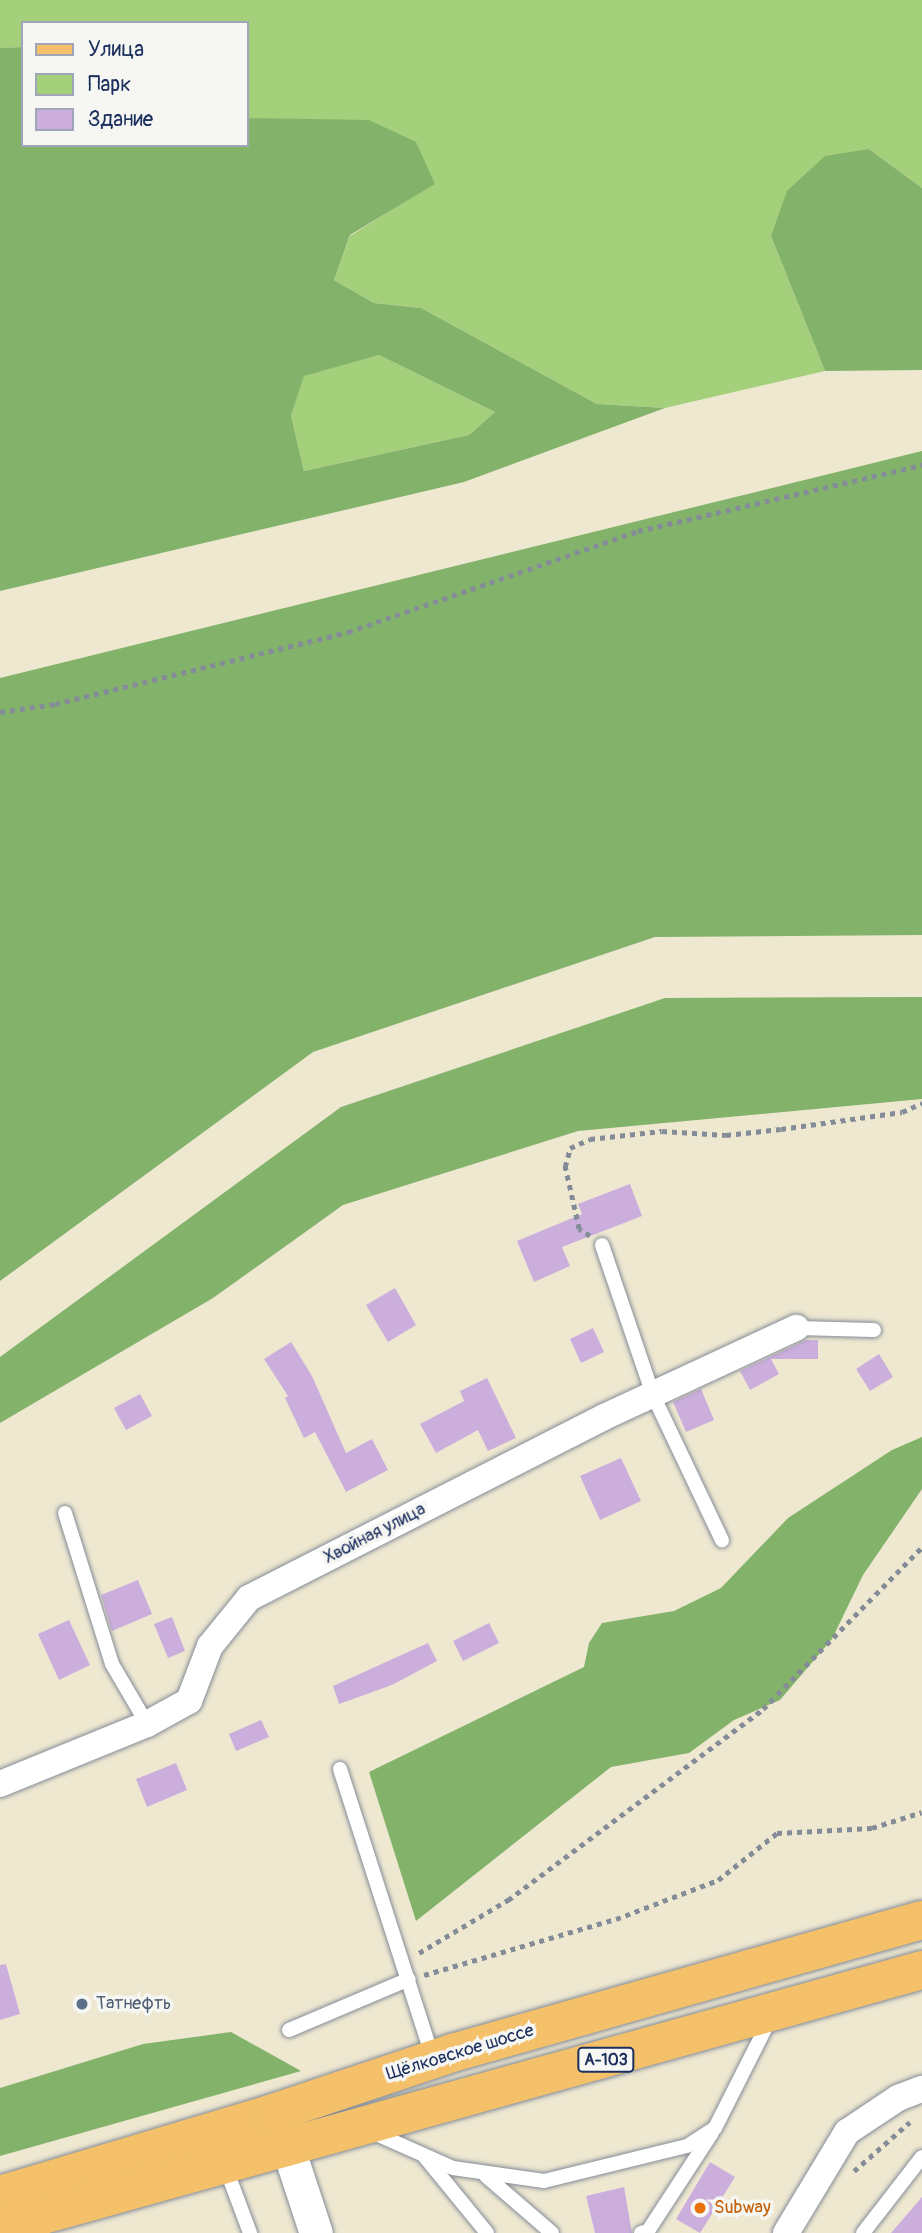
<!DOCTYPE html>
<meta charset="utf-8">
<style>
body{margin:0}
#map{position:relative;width:922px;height:2233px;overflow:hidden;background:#eee8d1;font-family:Pangolin,sans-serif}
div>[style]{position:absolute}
.green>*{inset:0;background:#a4cf7b}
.forest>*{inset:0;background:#83b26b}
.building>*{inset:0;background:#ccaedd}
.path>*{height:4.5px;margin-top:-2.25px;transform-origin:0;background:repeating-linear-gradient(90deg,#848c98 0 5px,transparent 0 10px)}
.roads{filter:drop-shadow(0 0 2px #848c98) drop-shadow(0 0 2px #848c98)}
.service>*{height:14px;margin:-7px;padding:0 7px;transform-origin:7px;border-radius:7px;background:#fff}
.minor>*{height:26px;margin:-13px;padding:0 13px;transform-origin:13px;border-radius:13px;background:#fff}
.tertiary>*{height:33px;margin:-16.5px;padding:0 16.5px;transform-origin:16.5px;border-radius:16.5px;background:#fff}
.primary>*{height:38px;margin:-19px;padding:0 19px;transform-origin:19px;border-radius:19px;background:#f4c16a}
.dots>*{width:19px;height:19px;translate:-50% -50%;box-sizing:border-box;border:4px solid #f6f6f2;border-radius:50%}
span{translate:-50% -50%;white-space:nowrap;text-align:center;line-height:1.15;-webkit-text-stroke:7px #f6f6f2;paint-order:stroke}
.shield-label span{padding:2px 5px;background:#f6f6f2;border:2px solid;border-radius:5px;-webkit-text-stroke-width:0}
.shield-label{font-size:16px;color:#1b2f5e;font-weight:700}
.street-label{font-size:18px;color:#1b2f5e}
.service-label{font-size:18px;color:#4e5e75}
.left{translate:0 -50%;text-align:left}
.food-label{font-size:18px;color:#c56008}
.legend{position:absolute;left:21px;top:21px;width:228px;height:126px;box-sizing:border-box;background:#f6f6f2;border:2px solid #9ea6b7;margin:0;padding:9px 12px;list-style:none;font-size:21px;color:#1b2f5e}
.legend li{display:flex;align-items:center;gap:14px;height:35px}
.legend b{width:35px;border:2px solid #9ea6b7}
</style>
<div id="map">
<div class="green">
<div style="clip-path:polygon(0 0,922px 0,922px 188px,869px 149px,771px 236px,825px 371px,665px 408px,597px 404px,421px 308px,374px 303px,334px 280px,350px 236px,435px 183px,369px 121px,247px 118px,247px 23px,23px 23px,23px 47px,0 48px)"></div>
<div style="clip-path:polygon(379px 355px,495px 412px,469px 435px,304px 471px,291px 416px,304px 375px)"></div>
</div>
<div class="forest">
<div style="clip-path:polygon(evenodd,23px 47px,23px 145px,247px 145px,247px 118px,369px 120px,416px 142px,435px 184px,350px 235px,334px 280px,374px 303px,421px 308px,597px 404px,665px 408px,464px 482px,0 591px,0 48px,23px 47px,379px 355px,495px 412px,469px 435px,304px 471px,291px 416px,304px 376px,379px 355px)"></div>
<div style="clip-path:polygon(869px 149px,922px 188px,922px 370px,825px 371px,771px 236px,787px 191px,825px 156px)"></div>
<div style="clip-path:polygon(922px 451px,922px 935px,655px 937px,313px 1052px,0 1281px,0 678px)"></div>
<div style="clip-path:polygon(922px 997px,922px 1099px,578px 1131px,343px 1205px,213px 1298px,0 1423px,0 1357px,341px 1107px,665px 998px)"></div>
<div style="clip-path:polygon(922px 1437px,922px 1489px,863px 1575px,832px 1639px,780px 1700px,734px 1720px,689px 1753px,611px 1767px,416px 1921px,369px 1772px,584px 1667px,589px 1643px,602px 1623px,674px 1611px,721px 1588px,788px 1518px,892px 1450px)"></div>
<div style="clip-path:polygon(231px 2032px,301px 2071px,0 2156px,0 2088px,143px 2044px)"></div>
</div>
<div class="building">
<div style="clip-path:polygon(630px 1184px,642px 1216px,562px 1247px,570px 1266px,534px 1282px,517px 1241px,582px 1214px,578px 1204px)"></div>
<div style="clip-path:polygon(395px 1288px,416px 1325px,388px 1342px,366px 1305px)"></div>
<div style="clip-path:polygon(593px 1328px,604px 1352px,581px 1363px,570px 1339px)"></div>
<div style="clip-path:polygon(806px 1340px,818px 1340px,818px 1359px,771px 1359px,779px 1374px,750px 1390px,740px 1371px)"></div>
<div style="clip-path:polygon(291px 1342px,312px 1376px,346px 1453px,372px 1439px,388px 1470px,346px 1492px,315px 1432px,304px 1438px,285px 1398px,288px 1396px,264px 1359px)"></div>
<div style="clip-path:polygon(879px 1354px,893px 1377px,870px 1391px,856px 1369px)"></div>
<div style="clip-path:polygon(487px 1378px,516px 1438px,488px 1451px,478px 1430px,436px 1453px,420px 1424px,464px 1401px,460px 1391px)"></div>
<div style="clip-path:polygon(701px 1389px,714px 1420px,686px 1432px,673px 1402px)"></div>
<div style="clip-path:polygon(140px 1394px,152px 1416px,126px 1430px,114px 1408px)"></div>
<div style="clip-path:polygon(621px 1458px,641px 1501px,600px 1520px,580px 1476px)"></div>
<div style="clip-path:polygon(138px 1580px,152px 1614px,112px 1631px,101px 1595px)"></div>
<div style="clip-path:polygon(172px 1617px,185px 1651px,168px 1658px,154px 1624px)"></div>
<div style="clip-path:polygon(69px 1620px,90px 1665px,59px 1680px,38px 1634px)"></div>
<div style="clip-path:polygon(489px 1623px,499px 1643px,463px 1661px,453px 1641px)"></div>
<div style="clip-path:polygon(428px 1643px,437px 1661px,392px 1685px,339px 1704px,333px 1686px)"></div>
<div style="clip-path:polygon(261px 1720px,269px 1737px,236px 1751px,229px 1734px)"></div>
<div style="clip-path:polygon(176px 1763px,187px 1790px,147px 1807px,136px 1779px)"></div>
<div style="clip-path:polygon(6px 1964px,20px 2014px,0 2020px,0 1965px)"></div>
<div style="clip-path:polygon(710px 2162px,735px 2177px,700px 2233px,676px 2219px)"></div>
<div style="clip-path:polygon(624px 2187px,632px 2233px,595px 2233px,586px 2196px)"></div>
<div style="clip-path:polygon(922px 2197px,922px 2233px,891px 2233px)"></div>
</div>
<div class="path">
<div style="left:0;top:712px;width:56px;rotate:-8.3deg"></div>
<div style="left:55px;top:704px;width:302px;rotate:-13.8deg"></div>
<div style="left:348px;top:632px;width:307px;rotate:-19.2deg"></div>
<div style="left:638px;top:531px;width:292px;rotate:-13.1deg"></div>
<div style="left:590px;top:1236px;width:13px;rotate:-148deg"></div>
<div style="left:579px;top:1229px;width:64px;rotate:-102.7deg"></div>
<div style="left:565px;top:1167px;width:20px;rotate:-75deg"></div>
<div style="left:570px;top:1148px;width:22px;rotate:-24deg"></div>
<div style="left:590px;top:1139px;width:72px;rotate:-6.3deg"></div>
<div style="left:662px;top:1131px;width:64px;rotate:3.6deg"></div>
<div style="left:726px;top:1135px;width:55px;rotate:-6.2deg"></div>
<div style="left:781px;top:1129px;width:122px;rotate:-8deg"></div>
<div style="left:902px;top:1112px;width:22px;rotate:-24deg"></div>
<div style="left:419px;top:1953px;width:104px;rotate:-30.8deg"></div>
<div style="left:508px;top:1900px;width:319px;rotate:-36.8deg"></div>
<div style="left:763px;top:1709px;width:227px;rotate:-45.5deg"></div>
<div style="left:424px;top:1975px;width:200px;rotate:-16.3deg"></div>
<div style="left:616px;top:1919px;width:109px;rotate:-20.9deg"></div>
<div style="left:718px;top:1880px;width:75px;rotate:-38.5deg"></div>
<div style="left:777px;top:1833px;width:95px;rotate:-3deg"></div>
<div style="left:872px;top:1828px;width:52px;rotate:-17.7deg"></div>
<div style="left:854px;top:2171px;width:74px;rotate:-41.2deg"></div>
</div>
<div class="roads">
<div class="service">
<div style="left:602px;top:1245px;width:158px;rotate:71.2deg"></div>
<div style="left:653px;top:1395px;width:161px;rotate:64.6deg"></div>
<div style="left:796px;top:1328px;width:78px;rotate:1.5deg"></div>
<div style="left:65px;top:1513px;width:158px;rotate:72.7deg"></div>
<div style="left:112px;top:1664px;width:69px;rotate:59.7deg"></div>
<div style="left:340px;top:1769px;width:298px;rotate:72.2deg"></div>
<div style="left:289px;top:2030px;width:130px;rotate:-23deg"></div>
<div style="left:372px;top:2132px;width:89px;rotate:24deg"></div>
<div style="left:453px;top:2168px;width:92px;rotate:8.1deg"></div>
<div style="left:544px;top:2181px;width:147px;rotate:-13.8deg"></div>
<div style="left:687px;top:2146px;width:33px;rotate:-33deg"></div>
<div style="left:715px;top:2128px;width:122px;rotate:-63.2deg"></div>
<div style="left:425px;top:2157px;width:98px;rotate:50.8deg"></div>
<div style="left:225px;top:2166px;width:72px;rotate:69.5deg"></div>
<div style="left:486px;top:2176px;width:87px;rotate:40.8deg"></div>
<div style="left:641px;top:2233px;width:7px;rotate:-16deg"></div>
<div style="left:648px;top:2231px;width:117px;rotate:-56.9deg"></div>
<div style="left:863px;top:2233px;width:96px;rotate:-52.2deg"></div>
</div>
<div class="minor">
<div style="left:0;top:1784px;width:159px;rotate:-22.2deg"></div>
<div style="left:147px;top:1724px;width:48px;rotate:-28.7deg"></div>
<div style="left:189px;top:1701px;width:59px;rotate:-69.1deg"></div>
<div style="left:210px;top:1646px;width:62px;rotate:-50.9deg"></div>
<div style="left:249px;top:1598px;width:398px;rotate:-27deg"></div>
<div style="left:604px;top:1417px;width:212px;rotate:-24.9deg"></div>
<div style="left:786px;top:2233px;width:118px;rotate:-58.9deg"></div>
<div style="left:847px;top:2132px;width:61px;rotate:-33.7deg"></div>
<div style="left:898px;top:2098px;width:26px;rotate:-21deg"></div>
</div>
<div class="tertiary">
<div style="left:288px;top:2148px;width:89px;rotate:71.8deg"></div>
</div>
<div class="primary">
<div style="left:0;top:2195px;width:285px;rotate:-16.7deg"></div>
<div style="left:273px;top:2113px;width:189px;rotate:-18.5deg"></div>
<div style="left:452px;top:2053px;width:488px;rotate:-15.8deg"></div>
<div style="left:0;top:2227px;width:957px;rotate:-15.58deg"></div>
</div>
</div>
<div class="dots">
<div style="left:82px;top:2004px;background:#5c6f8a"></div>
<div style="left:700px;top:2208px;background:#e8710a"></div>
</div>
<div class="shield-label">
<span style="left:606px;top:2060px">А-103</span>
</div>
<div class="street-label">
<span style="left:375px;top:1534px;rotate:-27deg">Хвойная улица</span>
<span style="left:460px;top:2053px;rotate:-17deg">Щёлковское шоссе</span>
</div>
<div class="service-label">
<span class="left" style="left:96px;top:2004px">Татнефть</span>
</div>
<div class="food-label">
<span class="left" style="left:714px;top:2208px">Subway</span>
</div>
<ul class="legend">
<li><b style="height:9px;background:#f4c16a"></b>Улица</li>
<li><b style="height:19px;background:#a4cf7b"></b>Парк</li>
<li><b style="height:19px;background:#ccaedd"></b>Здание</li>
</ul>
</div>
